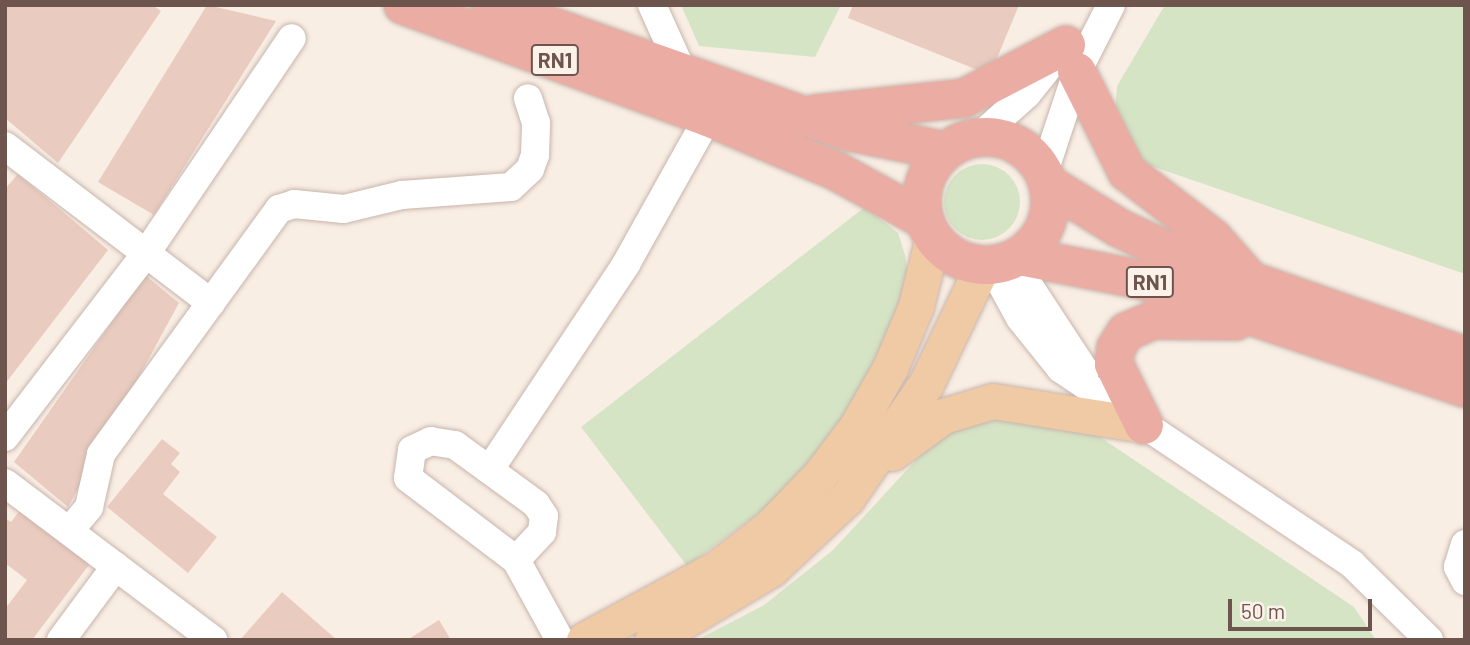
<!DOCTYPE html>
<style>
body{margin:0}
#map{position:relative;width:1470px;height:645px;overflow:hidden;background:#f9eee4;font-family:Barlow,sans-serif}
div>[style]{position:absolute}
.green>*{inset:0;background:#d5e4c5}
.round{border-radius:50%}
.building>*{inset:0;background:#eacbbf}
.roads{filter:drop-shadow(0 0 2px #c8b5ac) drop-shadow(0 0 2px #c8b5ac)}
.minor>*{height:28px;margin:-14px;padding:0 14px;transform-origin:14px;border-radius:14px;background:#fff}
.major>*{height:35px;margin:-17.5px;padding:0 17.5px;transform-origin:17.5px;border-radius:17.5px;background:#efcaa5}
.highway>*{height:38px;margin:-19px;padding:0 19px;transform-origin:19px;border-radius:19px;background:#ebada3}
.highway>.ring{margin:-19px;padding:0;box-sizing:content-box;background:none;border:38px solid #ebada3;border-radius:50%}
span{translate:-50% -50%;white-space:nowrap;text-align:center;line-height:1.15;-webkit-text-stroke:7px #fcf2e9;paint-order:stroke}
.shield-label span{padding:2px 5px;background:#fcf2e9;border:2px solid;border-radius:5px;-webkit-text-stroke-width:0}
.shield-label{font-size:21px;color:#6d554d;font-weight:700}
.frame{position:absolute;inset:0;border:7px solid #6d554d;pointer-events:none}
.scale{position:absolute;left:1228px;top:599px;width:144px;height:32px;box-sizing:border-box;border:4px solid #6d554d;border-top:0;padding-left:9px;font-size:21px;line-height:24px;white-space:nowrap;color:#6d554d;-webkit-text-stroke:5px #fcf2e9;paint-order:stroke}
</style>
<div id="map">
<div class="green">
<div style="clip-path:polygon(681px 5px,841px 5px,815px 57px,699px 46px)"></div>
<div style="clip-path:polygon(1165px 5px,1465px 5px,1465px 274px,1140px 162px,1115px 114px,1117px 86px)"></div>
<div class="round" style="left:944px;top:164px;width:76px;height:76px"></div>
<div style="clip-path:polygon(865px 207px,898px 233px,905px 255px,908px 275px,899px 319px,837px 432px,773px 503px,687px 566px,581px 427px)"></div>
<div style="clip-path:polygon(990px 414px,1085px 427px,1354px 607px,1376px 640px,697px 640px,764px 605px,833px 550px,939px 435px)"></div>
</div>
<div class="building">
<div style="clip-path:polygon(5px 5px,152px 5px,161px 11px,58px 163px,5px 118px)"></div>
<div style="clip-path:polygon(207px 5px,276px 21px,154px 215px,98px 182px)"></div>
<div style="clip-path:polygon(853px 5px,1019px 5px,990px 75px,848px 18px)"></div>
<div style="clip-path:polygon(18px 174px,108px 250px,5px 384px,5px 189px)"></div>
<div style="clip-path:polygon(145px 275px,179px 303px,68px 507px,14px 462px)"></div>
<div style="clip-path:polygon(162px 439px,180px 453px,171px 464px,180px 472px,163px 494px,217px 537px,188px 573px,107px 507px)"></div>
<div style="clip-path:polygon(21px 509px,95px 557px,32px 640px,5px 640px,5px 609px,27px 580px,5px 563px,5px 518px,11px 522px)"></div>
<div style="clip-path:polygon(282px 592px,337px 640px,240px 640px)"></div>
<div style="clip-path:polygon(439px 620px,451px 640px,407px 640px)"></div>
</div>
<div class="roads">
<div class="minor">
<div style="left:652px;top:5px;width:70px;rotate:65.6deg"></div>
<div style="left:980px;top:136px;width:63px;rotate:-41.8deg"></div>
<div style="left:1027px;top:94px;width:56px;rotate:-51.5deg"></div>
<div style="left:5px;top:146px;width:259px;rotate:37.3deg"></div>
<div style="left:1044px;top:172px;width:105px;rotate:-71.7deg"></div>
<div style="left:1077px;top:72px;width:75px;rotate:-63.1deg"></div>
<div style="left:1012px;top:260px;width:133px;rotate:56.7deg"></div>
<div style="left:991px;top:265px;width:60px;rotate:61.3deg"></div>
<div style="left:1020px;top:318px;width:65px;rotate:51.2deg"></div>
<div style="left:1061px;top:369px;width:350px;rotate:33.8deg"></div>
<div style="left:1352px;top:564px;width:108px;rotate:44.6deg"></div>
<div style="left:5px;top:437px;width:233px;rotate:-52.5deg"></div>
<div style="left:147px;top:252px;width:258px;rotate:-55.9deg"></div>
<div style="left:490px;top:469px;width:246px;rotate:-56.4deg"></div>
<div style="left:626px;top:264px;width:168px;rotate:-60.8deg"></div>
<div style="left:5px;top:483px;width:261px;rotate:37deg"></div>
<div style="left:70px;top:530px;width:30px;rotate:-50deg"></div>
<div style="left:89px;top:507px;width:54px;rotate:-77.2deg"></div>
<div style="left:101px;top:454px;width:303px;rotate:-54deg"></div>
<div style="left:279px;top:209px;width:16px;rotate:-18deg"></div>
<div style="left:294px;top:204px;width:50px;rotate:5.7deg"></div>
<div style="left:344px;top:209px;width:60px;rotate:-13.6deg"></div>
<div style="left:402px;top:195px;width:109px;rotate:-4.2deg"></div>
<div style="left:511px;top:187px;width:26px;rotate:-43deg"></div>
<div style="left:530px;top:169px;width:15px;rotate:-70deg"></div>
<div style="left:535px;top:155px;width:32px;rotate:-88deg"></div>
<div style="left:536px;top:123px;width:26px;rotate:-108deg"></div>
<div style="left:1465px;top:544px;width:24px;rotate:107deg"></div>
<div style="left:1458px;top:567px;width:16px;rotate:63deg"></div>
<div style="left:516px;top:560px;width:38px;rotate:-47deg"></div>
<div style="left:542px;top:532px;width:16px;rotate:-83deg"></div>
<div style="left:544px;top:516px;width:14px;rotate:-124deg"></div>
<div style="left:536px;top:504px;width:100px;rotate:-143.9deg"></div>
<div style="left:455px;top:445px;width:24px;rotate:-171deg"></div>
<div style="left:431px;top:441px;width:21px;rotate:155deg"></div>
<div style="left:412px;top:450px;width:28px;rotate:98deg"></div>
<div style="left:408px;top:478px;width:136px;rotate:37.2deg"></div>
<div style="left:516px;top:560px;width:91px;rotate:61.2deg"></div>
<div style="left:61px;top:640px;width:92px;rotate:-53.4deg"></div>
</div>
<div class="major">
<div style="left:892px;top:453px;width:63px;rotate:-36deg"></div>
<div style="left:943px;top:416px;width:52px;rotate:-16.7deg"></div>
<div style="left:993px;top:401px;width:153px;rotate:9deg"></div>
<div style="left:584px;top:640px;width:151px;rotate:-28.4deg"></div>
<div style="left:717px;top:568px;width:67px;rotate:-37.7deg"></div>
<div style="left:770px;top:527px;width:72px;rotate:-46.1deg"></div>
<div style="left:820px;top:475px;width:61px;rotate:-52.9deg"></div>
<div style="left:857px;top:426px;width:67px;rotate:-60.4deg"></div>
<div style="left:890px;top:368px;width:67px;rotate:-67.2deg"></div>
<div style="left:916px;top:306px;width:71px;rotate:-76.2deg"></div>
<div style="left:652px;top:640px;width:139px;rotate:-30.8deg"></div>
<div style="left:771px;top:569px;width:104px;rotate:-43.1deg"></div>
<div style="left:847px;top:498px;width:139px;rotate:-55.3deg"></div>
<div style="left:926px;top:384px;width:132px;rotate:-64.4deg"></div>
</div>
<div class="highway">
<div style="left:403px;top:5px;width:325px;rotate:20.2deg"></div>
<div style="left:708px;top:117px;width:141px;rotate:22.9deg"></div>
<div style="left:838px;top:172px;width:99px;rotate:28.9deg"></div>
<div style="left:491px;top:5px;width:377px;rotate:19.5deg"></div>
<div style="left:846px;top:131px;width:101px;rotate:11.4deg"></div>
<div style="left:1077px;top:72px;width:112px;rotate:63.4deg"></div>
<div style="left:1127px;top:172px;width:108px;rotate:37.5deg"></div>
<div style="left:1213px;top:238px;width:55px;rotate:48.7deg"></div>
<div style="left:815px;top:114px;width:150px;rotate:-6.1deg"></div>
<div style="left:964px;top:98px;width:115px;rotate:-27.5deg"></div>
<div class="ring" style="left:922px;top:137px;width:90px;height:90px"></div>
<div style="left:1048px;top:184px;width:84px;rotate:31.8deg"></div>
<div style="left:1119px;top:228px;width:64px;rotate:25deg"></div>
<div style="left:1177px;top:255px;width:305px;rotate:19.3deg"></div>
<div style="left:1020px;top:256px;width:129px;rotate:11.1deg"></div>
<div style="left:1147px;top:281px;width:336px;rotate:18.6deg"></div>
<div style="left:1144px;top:425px;width:68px;rotate:-116.2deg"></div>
<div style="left:1114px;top:364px;width:16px;rotate:-83deg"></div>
<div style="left:1116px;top:348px;width:19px;rotate:-58deg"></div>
<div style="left:1126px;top:332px;width:30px;rotate:-24deg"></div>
<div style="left:1153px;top:320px;width:83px;rotate:0.7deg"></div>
</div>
</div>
<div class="shield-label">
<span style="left:555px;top:60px">RN1</span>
<span style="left:1150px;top:282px">RN1</span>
</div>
<div class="frame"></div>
<div class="scale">50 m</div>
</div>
